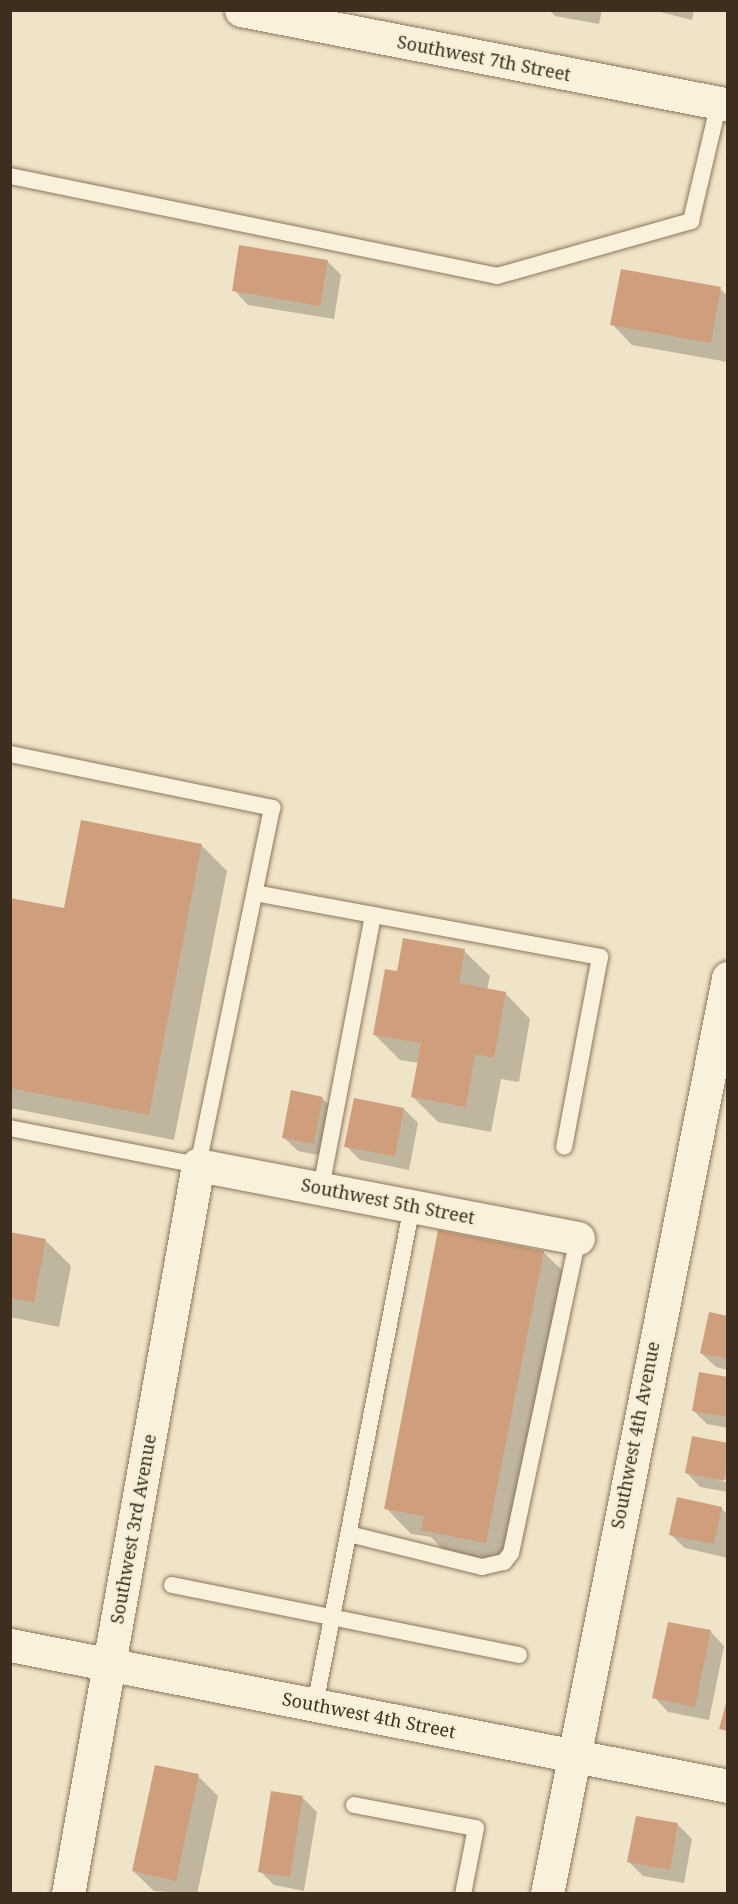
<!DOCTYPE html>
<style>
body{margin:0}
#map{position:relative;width:738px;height:1904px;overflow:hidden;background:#f0e4c8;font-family:"Noto Serif",serif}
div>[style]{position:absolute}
.shadow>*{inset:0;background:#0003}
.building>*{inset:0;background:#cf9f7d}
.roads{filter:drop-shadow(0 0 2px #8d765c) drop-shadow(0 0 2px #8d765c)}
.service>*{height:16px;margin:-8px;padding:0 8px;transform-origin:8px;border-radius:8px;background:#faf1dc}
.minor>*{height:33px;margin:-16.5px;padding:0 16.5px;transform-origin:16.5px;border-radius:16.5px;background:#faf1dc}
span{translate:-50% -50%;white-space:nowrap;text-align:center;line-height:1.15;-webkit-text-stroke:4.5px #f7eed8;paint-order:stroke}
.street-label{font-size:18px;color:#3d2e20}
.frame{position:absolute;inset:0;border:12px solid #3d2e20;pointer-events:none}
</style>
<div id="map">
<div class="shadow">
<div style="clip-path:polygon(549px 10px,602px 10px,599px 24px,555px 16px)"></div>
<div style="clip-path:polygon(652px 10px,694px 10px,692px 20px)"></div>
<div style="clip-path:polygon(327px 261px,341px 275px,334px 319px,248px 305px,234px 290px)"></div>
<div style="clip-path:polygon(720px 289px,728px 296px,728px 362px,632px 345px,612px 324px)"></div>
<div style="clip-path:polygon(201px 845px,227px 871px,174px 1140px,10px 1108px,10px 899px,65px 910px)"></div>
<div style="clip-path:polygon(464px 951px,490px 976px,487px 990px,505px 993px,530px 1019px,519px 1082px,501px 1079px,491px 1132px,438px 1122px,412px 1096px,419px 1063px,400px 1060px,374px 1034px,398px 973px)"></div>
<div style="clip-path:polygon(322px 1098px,336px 1112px,328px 1157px,298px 1151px,283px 1137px)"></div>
<div style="clip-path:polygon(404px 1109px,418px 1123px,409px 1170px,360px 1160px,346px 1146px)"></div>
<div style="clip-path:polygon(10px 1234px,45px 1240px,71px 1266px,59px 1327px,10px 1317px)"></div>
<div style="clip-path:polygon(543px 1252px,569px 1277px,512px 1567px,448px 1555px,431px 1537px,411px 1534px,386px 1508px)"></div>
<div style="clip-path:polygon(728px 1317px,728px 1370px,716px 1367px,701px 1353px)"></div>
<div style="clip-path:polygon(728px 1379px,728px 1428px,707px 1424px,693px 1410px)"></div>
<div style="clip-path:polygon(728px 1444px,728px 1480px,701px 1475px,728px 1483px,728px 1492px,700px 1487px,686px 1472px)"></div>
<div style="clip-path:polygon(721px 1508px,728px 1515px,728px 1558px,685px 1548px,670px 1534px)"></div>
<div style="clip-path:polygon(710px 1631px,724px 1646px,709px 1720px,668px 1712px,654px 1697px)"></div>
<div style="clip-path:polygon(198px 1776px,218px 1796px,197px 1894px,154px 1891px,133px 1871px)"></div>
<div style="clip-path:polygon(303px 1798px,317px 1812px,304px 1891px,274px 1885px,260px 1871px)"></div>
<div style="clip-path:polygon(637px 1817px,678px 1825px,692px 1839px,684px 1883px,643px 1876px,629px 1862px)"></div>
</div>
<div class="building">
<div style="clip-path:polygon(239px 245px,328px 260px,320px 306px,232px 291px)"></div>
<div style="clip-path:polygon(621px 269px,721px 287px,711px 343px,610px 325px)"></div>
<div style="clip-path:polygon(81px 820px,202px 844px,149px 1115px,10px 1088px,10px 898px,64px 908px)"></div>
<div style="clip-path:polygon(403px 938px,465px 949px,459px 983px,506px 992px,494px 1058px,475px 1054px,466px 1107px,411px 1097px,421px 1043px,373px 1035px,385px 969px,397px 971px)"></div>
<div style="clip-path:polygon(291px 1090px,323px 1097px,314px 1144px,282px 1138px)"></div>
<div style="clip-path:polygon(354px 1098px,404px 1108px,395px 1156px,344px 1147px)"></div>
<div style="clip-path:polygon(438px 1230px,544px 1251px,486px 1543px,421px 1530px,424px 1516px,384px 1509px)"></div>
<div style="clip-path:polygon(10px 1232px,46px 1239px,34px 1302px,10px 1298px)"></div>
<div style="clip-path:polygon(709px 1312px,728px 1316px,728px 1359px,700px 1353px)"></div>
<div style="clip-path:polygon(699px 1372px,728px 1377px,728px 1417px,692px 1411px)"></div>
<div style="clip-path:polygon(692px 1436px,728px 1443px,724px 1481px,685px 1473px)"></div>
<div style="clip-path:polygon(677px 1497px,722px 1507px,714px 1544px,669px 1535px)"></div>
<div style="clip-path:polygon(668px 1622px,711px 1630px,695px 1707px,652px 1698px)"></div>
<div style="clip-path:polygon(728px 1696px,728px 1731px,719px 1729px)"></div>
<div style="clip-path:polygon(155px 1765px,199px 1774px,176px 1881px,132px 1871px)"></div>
<div style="clip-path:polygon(271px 1791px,303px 1796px,290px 1877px,258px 1872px)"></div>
<div style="clip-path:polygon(636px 1816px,678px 1823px,670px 1870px,627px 1862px)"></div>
</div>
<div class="roads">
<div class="service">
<div style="left:10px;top:176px;width:497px;rotate:11.6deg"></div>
<div style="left:497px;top:276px;width:202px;rotate:-15.8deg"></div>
<div style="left:691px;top:221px;width:121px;rotate:-76.7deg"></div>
<div style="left:10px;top:754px;width:268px;rotate:11.6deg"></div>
<div style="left:272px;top:808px;width:365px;rotate:101.7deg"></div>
<div style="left:198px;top:1165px;width:192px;rotate:-168.9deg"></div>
<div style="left:255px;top:893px;width:351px;rotate:10.5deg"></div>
<div style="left:600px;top:957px;width:193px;rotate:100.7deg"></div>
<div style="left:321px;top:1188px;width:278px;rotate:-79.2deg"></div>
<div style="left:349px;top:1534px;width:137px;rotate:13.9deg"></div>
<div style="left:482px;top:1567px;width:23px;rotate:-13deg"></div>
<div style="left:504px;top:1562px;width:11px;rotate:-52deg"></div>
<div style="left:511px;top:1553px;width:322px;rotate:-78deg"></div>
<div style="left:172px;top:1585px;width:354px;rotate:11.4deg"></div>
<div style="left:315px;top:1705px;width:508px;rotate:-79deg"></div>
<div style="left:354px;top:1805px;width:124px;rotate:10.7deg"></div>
<div style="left:476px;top:1828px;width:67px;rotate:101.1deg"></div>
</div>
<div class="minor">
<div style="left:241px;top:10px;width:496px;rotate:11deg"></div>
<div style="left:10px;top:1645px;width:732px;rotate:11.11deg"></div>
<div style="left:68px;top:1894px;width:741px;rotate:-79.89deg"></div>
<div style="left:198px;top:1165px;width:387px;rotate:10.9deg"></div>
<div style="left:547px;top:1894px;width:934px;rotate:-78.82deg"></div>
</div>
</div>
<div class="street-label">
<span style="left:484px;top:58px;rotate:11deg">Southwest 7th Street</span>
<span style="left:388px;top:1201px;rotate:11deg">Southwest 5th Street</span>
<span style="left:635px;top:1435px;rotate:-79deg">Southwest 4th Avenue</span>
<span style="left:133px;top:1529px;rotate:-80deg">Southwest 3rd Avenue</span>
<span style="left:369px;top:1715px;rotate:11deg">Southwest 4th Street</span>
</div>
<div class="frame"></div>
</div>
